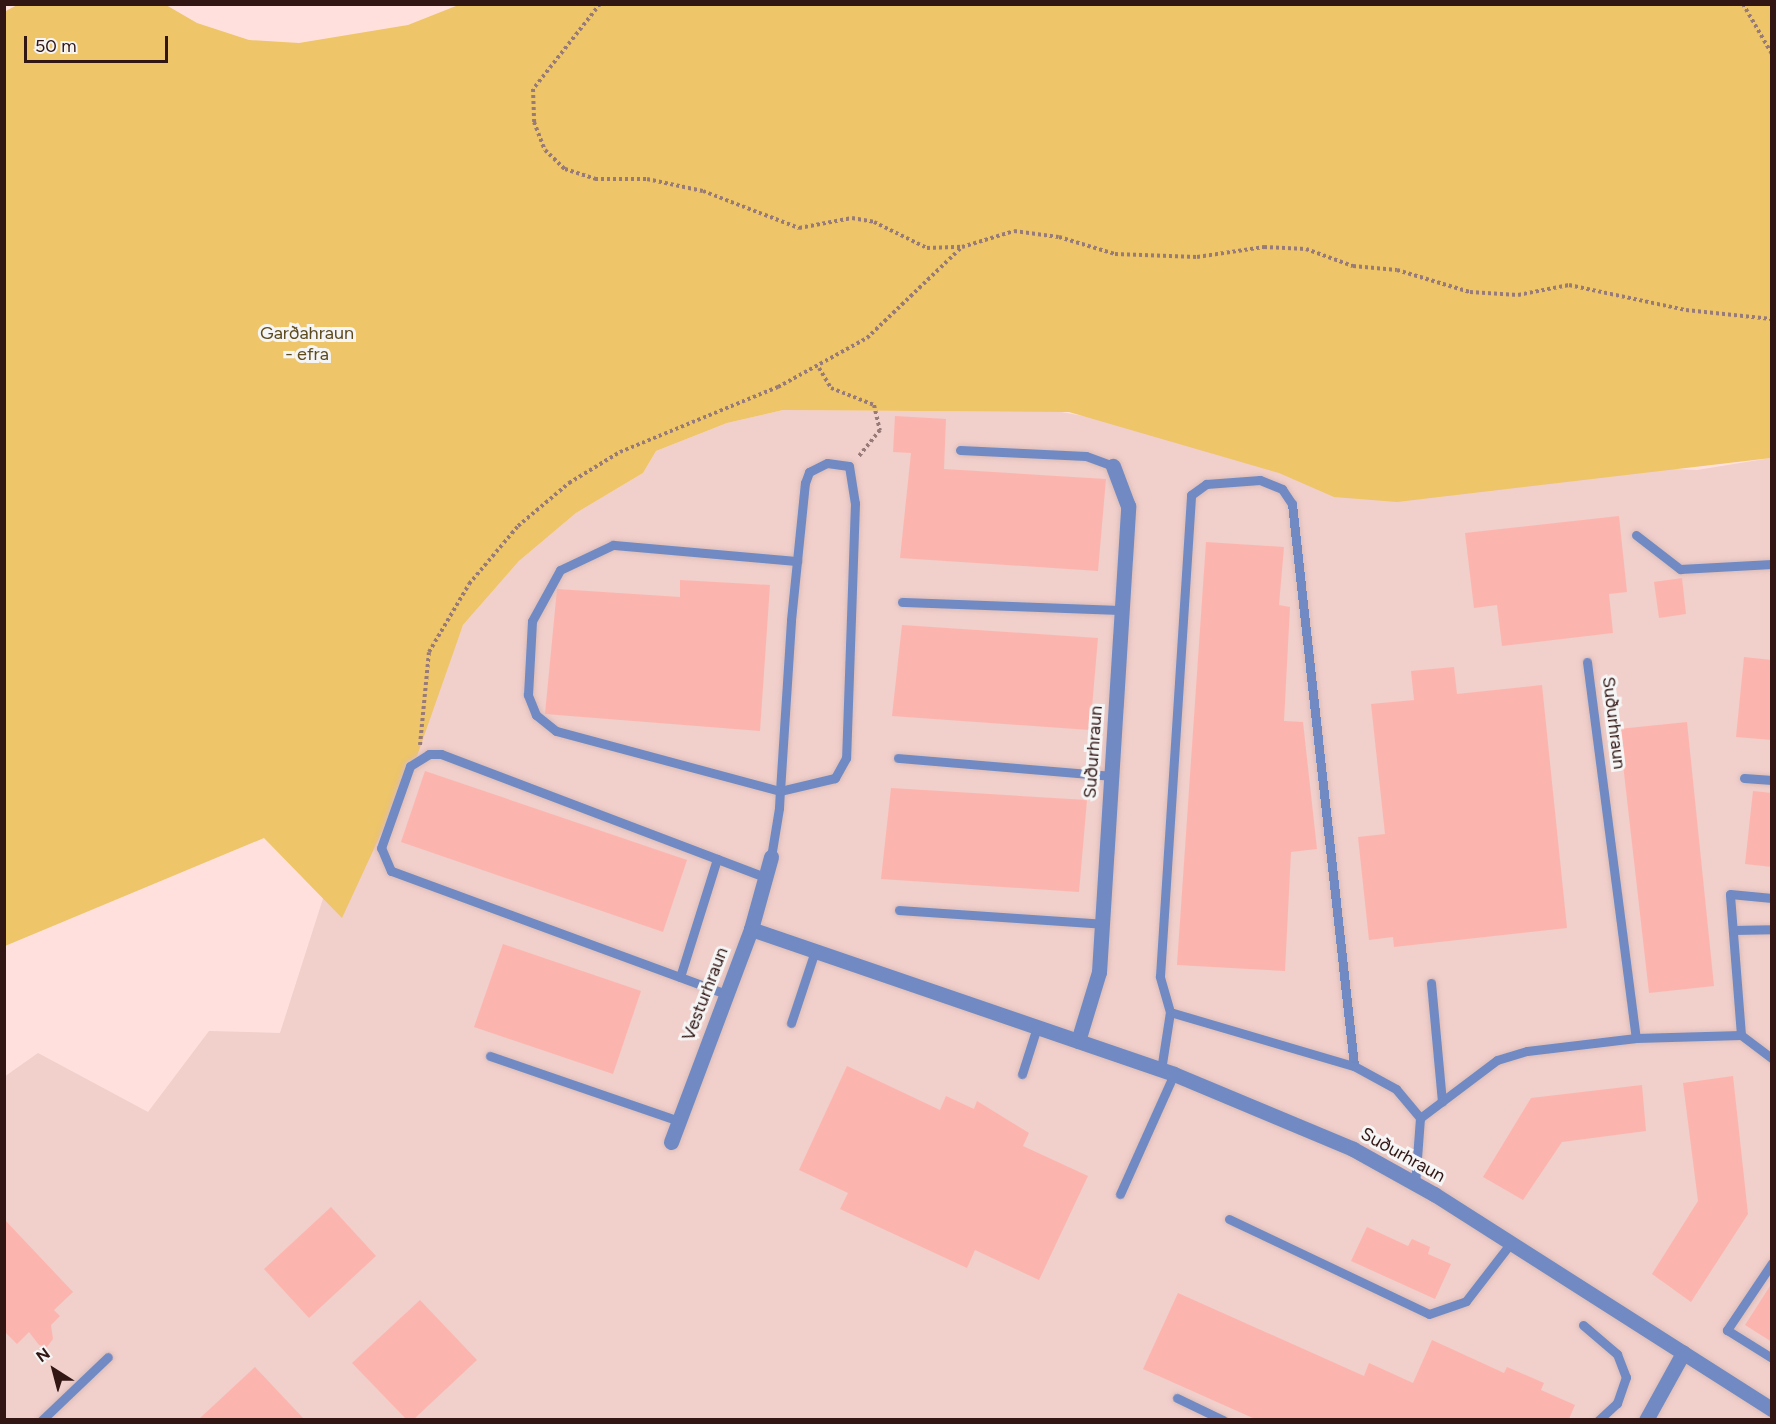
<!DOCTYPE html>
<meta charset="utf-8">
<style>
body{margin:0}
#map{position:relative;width:1776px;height:1424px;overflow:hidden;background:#ffe0dc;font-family:Figtree,sans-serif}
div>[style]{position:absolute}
.built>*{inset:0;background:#f1cfcb}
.green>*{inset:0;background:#eec568}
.building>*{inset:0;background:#fcb5ae}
.path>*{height:4px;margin-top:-2px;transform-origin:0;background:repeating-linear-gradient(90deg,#987b78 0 3px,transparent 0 6px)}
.roads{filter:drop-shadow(0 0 2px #dabcb8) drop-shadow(0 0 2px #dabcb8)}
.lane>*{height:9px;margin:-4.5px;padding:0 4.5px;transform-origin:4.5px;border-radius:4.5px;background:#718ac3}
.street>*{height:15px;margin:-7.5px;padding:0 7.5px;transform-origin:7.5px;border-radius:7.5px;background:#718ac3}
span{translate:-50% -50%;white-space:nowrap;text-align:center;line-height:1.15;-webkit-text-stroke:6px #f5f5f5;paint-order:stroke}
.park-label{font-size:18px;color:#5e4b1d}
.street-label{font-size:18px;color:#311614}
.frame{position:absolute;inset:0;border:6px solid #311614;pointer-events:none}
.north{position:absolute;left:24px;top:1340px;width:60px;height:60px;-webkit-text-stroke:4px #f5f5f5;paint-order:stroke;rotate:324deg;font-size:16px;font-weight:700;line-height:24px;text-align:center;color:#311614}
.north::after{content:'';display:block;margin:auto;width:21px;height:27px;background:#311614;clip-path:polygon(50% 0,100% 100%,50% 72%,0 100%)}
.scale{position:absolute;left:24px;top:36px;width:144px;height:27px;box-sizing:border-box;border:3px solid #311614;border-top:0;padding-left:8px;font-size:18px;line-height:21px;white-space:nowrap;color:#311614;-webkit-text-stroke:4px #f5f5f5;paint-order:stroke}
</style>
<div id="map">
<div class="built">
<div style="clip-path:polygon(783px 410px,1061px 412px,1289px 453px,1697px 470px,1771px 458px,1771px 1419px,5px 1419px,4px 1077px,38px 1053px,148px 1112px,209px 1031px,280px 1033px,360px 783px,444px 676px,463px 625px,519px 561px,576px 513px,643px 473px,656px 451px,727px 423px)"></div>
</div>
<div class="green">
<div style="clip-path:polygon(461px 4px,1771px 5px,1771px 458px,1397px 502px,1334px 497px,1279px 473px,1069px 412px,783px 410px,727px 423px,656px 451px,643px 473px,576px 513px,519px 561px,463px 625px,417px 756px,342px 918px,264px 838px,5px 946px,4px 12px,17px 5px,166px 5px,197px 23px,249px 40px,299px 43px,408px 25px)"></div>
</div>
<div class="building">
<div style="clip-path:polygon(895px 416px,946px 419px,944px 469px,1106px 479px,1098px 571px,900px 558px,911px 453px,893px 452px)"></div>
<div style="clip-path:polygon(1619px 516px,1627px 592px,1609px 594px,1613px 633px,1502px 646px,1497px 605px,1474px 608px,1465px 533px)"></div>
<div style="clip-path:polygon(1206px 542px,1284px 547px,1279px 605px,1290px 607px,1284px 721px,1303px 722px,1317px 849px,1291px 852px,1285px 971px,1177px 965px)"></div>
<div style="clip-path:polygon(1682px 578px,1686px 614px,1659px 618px,1654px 582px)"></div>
<div style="clip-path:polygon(680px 580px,770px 585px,760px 731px,545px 714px,557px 589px,680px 597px)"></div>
<div style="clip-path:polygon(902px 625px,1098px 638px,1090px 730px,892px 716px)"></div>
<div style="clip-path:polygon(1744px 657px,1772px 660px,1772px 740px,1736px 737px)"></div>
<div style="clip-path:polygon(1454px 667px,1457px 694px,1542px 685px,1567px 928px,1394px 947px,1393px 937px,1369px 940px,1358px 837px,1385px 834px,1371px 704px,1414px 700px,1411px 671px)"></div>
<div style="clip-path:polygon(1687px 722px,1714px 986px,1649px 993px,1619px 729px)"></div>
<div style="clip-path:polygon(425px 771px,687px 860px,663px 932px,401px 842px)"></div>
<div style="clip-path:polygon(891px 788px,1087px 800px,1079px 892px,881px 879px)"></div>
<div style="clip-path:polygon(1753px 791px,1772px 793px,1772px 867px,1745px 864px)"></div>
<div style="clip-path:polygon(503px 944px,641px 991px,613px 1074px,474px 1027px)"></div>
<div style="clip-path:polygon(847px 1066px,940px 1110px,946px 1096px,974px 1109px,977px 1101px,1029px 1133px,1023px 1146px,1088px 1176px,1039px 1280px,975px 1250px,967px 1268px,840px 1209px,848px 1193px,799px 1170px)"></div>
<div style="clip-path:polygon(1733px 1076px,1748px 1214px,1691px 1302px,1652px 1274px,1698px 1201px,1683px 1083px)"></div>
<div style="clip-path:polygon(1642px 1085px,1646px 1131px,1562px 1142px,1523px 1200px,1483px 1177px,1531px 1098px)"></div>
<div style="clip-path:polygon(331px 1207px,376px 1256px,309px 1318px,264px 1269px)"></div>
<div style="clip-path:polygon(4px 1219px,73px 1292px,54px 1310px,60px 1316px,51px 1325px,53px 1339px,47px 1347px,39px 1345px,29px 1332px,17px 1344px,4px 1331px)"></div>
<div style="clip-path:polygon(1367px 1227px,1408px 1246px,1412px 1239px,1430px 1247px,1428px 1254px,1451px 1264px,1435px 1299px,1351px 1261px)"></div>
<div style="clip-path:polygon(1772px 1283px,1772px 1342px,1745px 1325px)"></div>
<div style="clip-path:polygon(1178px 1293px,1364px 1376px,1369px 1363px,1413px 1383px,1432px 1340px,1504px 1373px,1507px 1367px,1544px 1383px,1541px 1390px,1575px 1405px,1569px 1419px,1255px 1419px,1143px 1369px)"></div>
<div style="clip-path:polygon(420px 1300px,477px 1360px,414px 1419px,406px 1419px,352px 1363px)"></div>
<div style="clip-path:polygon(255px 1367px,304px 1419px,199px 1419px)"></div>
</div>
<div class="path">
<div style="left:600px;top:4px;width:108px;rotate:128.2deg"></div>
<div style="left:533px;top:89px;width:33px;rotate:88deg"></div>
<div style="left:534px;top:122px;width:30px;rotate:69deg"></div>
<div style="left:545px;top:150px;width:28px;rotate:44deg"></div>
<div style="left:565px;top:169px;width:32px;rotate:18deg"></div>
<div style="left:595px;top:179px;width:52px"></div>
<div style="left:647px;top:179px;width:57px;rotate:12.1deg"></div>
<div style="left:703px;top:191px;width:103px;rotate:21.1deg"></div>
<div style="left:799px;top:228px;width:54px;rotate:-10.7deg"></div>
<div style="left:852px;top:218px;width:22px;rotate:10deg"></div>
<div style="left:874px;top:222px;width:59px;rotate:26.1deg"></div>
<div style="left:927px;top:248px;width:35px;rotate:-2deg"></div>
<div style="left:962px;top:247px;width:54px;rotate:-17.1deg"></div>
<div style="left:1014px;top:231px;width:45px;rotate:7.6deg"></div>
<div style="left:1059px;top:237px;width:59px;rotate:16.9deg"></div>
<div style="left:1115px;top:254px;width:82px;rotate:2.1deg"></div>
<div style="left:1197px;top:257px;width:68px;rotate:-8.5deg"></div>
<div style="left:1264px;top:247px;width:42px;rotate:2.7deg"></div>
<div style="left:1306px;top:249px;width:50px;rotate:19.9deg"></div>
<div style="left:1353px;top:266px;width:44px;rotate:5.2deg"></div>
<div style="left:1397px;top:270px;width:76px;rotate:16.8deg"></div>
<div style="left:1470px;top:292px;width:48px;rotate:3.6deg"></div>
<div style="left:1518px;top:295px;width:52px;rotate:-11.1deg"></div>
<div style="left:1569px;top:285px;width:120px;rotate:12.1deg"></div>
<div style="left:1686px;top:310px;width:86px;rotate:6deg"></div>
<div style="left:1743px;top:4px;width:58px;rotate:59.9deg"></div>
<div style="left:819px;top:368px;width:23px;rotate:59deg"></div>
<div style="left:831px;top:388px;width:46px;rotate:21.6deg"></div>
<div style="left:874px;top:405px;width:26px;rotate:77deg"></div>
<div style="left:880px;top:430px;width:35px;rotate:129deg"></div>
<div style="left:420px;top:745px;width:93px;rotate:-84.5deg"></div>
<div style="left:429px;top:652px;width:79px;rotate:-59.5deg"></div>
<div style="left:469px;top:584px;width:76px;rotate:-49.8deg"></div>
<div style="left:518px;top:526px;width:67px;rotate:-40.1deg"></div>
<div style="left:569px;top:483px;width:60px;rotate:-31.3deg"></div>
<div style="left:620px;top:452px;width:171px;rotate:-22.4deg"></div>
<div style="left:778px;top:387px;width:102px;rotate:-28.8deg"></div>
<div style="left:867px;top:338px;width:132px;rotate:-43.8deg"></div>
</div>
<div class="roads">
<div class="lane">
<div style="left:960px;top:450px;width:126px;rotate:2.7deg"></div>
<div style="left:1086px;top:456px;width:29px;rotate:20deg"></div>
<div style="left:1636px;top:535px;width:56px;rotate:37.7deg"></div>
<div style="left:1680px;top:569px;width:92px;rotate:-3.1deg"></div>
<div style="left:902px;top:602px;width:220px;rotate:2.1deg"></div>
<div style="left:1587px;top:662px;width:379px;rotate:82.6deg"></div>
<div style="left:898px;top:758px;width:214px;rotate:4.8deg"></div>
<div style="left:1744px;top:778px;width:28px;rotate:4deg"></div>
<div style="left:771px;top:857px;width:50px;rotate:-80.7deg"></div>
<div style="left:779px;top:808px;width:17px;rotate:-87deg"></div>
<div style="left:780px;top:791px;width:171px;rotate:-86.3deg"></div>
<div style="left:791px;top:620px;width:138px;rotate:-84.2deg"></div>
<div style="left:805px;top:483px;width:12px;rotate:-70deg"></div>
<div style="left:809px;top:472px;width:20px;rotate:-27deg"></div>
<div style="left:827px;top:463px;width:22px;rotate:8deg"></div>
<div style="left:849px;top:466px;width:37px;rotate:81deg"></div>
<div style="left:855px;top:503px;width:255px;rotate:92deg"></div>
<div style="left:846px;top:758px;width:23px;rotate:119deg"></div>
<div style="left:835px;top:778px;width:57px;rotate:166.7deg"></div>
<div style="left:780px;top:791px;width:232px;rotate:-165deg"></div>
<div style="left:556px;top:731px;width:26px;rotate:-141deg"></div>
<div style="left:536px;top:715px;width:22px;rotate:-112deg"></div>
<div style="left:528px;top:695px;width:74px;rotate:-86.9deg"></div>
<div style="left:532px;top:621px;width:58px;rotate:-61.2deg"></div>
<div style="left:560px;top:570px;width:59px;rotate:-25.3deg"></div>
<div style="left:613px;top:545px;width:185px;rotate:5deg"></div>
<div style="left:899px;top:910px;width:203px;rotate:3.9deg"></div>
<div style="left:1733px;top:930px;width:39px;rotate:-1deg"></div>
<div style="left:680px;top:977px;width:124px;rotate:-72.6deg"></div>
<div style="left:1431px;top:983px;width:119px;rotate:84.7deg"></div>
<div style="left:726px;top:994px;width:357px;rotate:-159.8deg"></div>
<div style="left:391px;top:871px;width:25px;rotate:-113deg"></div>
<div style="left:381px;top:848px;width:87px;rotate:-70.5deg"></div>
<div style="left:410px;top:766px;width:22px;rotate:-32deg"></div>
<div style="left:429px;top:754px;width:12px"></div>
<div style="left:441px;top:754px;width:347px;rotate:20.8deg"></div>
<div style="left:1170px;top:1012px;width:37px;rotate:-106deg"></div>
<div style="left:1160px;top:976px;width:482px;rotate:-86.3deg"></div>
<div style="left:1191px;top:495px;width:19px;rotate:-36deg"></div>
<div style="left:1206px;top:484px;width:54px;rotate:-4.2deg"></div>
<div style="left:1260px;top:480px;width:24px;rotate:22deg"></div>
<div style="left:1282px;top:489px;width:18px;rotate:56deg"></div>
<div style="left:1292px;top:504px;width:565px;rotate:83.7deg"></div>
<div style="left:791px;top:1023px;width:76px;rotate:-71.6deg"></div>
<div style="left:1741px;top:1035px;width:141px;rotate:-94.5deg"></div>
<div style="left:1730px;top:894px;width:42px;rotate:5.4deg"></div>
<div style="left:490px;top:1056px;width:200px;rotate:19deg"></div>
<div style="left:1161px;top:1070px;width:59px;rotate:-81.2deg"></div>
<div style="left:1170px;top:1012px;width:192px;rotate:16.4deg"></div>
<div style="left:1354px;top:1066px;width:48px;rotate:28.7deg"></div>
<div style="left:1396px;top:1089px;width:38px;rotate:50deg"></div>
<div style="left:1420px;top:1118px;width:66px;rotate:94.3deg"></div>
<div style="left:1022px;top:1074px;width:49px;rotate:-72.3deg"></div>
<div style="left:1420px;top:1118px;width:96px;rotate:-37deg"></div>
<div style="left:1497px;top:1060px;width:31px;rotate:-17deg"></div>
<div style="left:1527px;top:1051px;width:110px;rotate:-6.8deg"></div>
<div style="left:1636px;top:1038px;width:105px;rotate:-1.6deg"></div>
<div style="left:1741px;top:1035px;width:39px;rotate:37deg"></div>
<div style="left:1120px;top:1194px;width:132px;rotate:-65.8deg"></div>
<div style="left:1229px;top:1219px;width:221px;rotate:25.4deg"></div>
<div style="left:1429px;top:1314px;width:39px;rotate:-19deg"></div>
<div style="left:1466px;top:1301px;width:72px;rotate:-52.3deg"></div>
<div style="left:1772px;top:1263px;width:81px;rotate:123.9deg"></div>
<div style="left:1727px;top:1330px;width:53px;rotate:31.9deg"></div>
<div style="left:1583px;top:1325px;width:45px;rotate:40.5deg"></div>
<div style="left:1617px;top:1354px;width:25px;rotate:69deg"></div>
<div style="left:1626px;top:1377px;width:28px;rotate:109deg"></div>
<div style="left:1617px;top:1403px;width:25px;rotate:137deg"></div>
<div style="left:1177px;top:1398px;width:51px;rotate:25.6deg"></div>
<div style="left:42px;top:1420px;width:91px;rotate:-43.7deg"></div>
</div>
<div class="street">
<div style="left:751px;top:929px;width:447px;rotate:18.9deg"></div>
<div style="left:1174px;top:1074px;width:194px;rotate:22.7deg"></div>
<div style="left:1353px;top:1149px;width:93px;rotate:29.1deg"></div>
<div style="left:1434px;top:1194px;width:401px;rotate:32.5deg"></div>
<div style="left:1078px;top:1041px;width:72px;rotate:-73.1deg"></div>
<div style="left:1099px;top:972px;width:467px;rotate:-86.4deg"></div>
<div style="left:1128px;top:506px;width:43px;rotate:-110.6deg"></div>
<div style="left:671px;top:1142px;width:228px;rotate:-69.4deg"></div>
<div style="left:751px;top:929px;width:75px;rotate:-74.5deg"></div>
<div style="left:1646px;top:1420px;width:77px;rotate:-61.1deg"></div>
</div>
</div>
<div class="park-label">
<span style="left:307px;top:344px">Garðahraun<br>- efra</span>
</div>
<div class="street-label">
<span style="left:1614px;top:723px;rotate:83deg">Suðurhraun</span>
<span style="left:1093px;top:752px;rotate:-86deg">Suðurhraun</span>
<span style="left:705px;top:994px;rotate:-69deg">Vesturhraun</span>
<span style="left:1403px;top:1155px;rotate:29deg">Suðurhraun</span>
</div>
<div class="frame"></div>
<div class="north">N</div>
<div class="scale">50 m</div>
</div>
